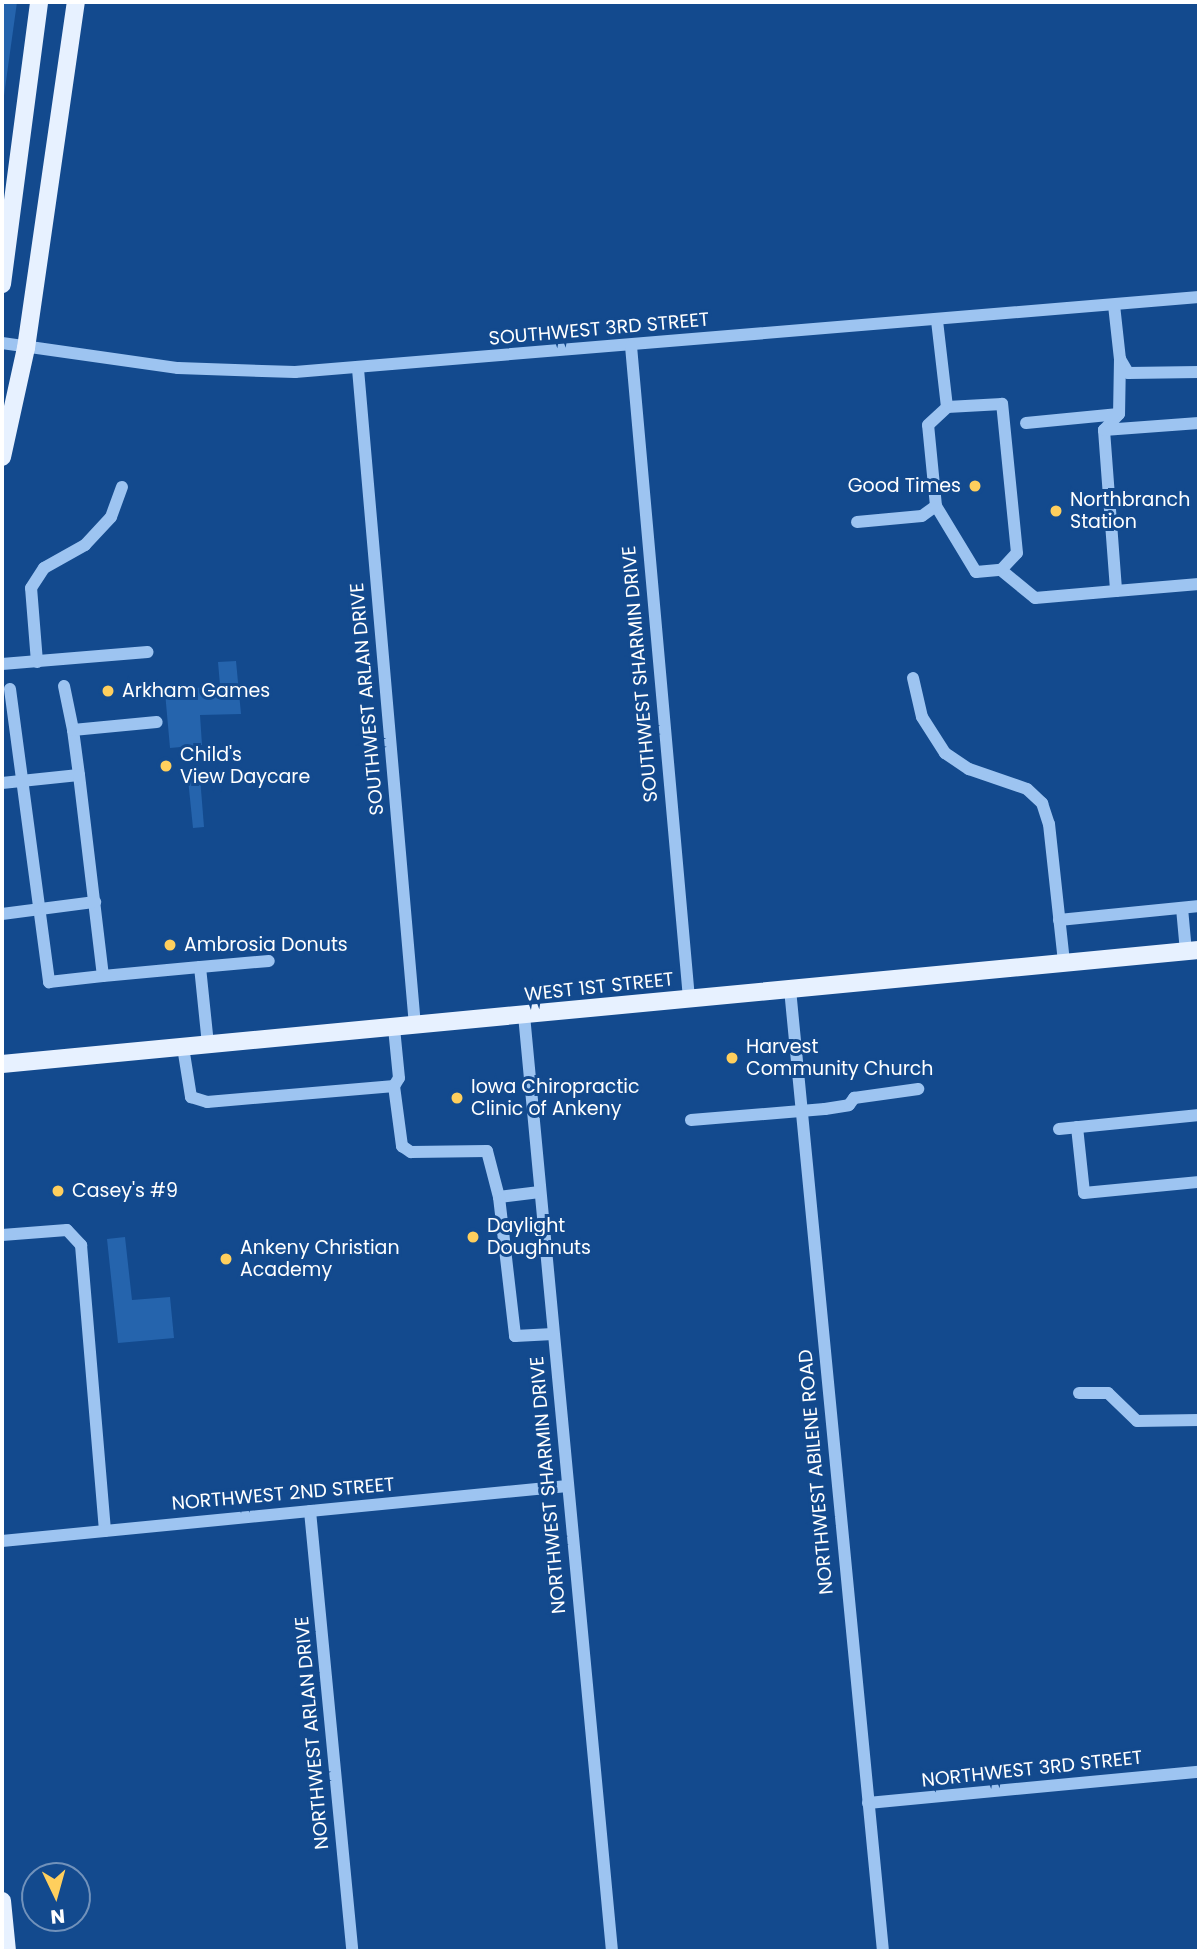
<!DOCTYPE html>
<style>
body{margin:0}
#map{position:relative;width:1201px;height:1953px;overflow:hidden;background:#134a8e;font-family:Poppins,sans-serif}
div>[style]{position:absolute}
.green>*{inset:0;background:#2564ad}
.minor>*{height:12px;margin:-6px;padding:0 6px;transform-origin:6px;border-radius:6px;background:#9dc4f1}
.major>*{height:18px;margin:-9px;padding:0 9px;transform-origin:9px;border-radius:9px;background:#e7f1ff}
.dots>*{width:19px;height:19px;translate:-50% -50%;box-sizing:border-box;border:4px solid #134a8e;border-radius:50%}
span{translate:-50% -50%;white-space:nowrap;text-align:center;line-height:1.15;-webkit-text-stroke:6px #134a8e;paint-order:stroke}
.street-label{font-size:19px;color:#fff}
.poi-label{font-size:19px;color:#fff}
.right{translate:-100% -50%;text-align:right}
.left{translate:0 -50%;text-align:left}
.frame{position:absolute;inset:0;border:4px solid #fff;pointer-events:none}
.north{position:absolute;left:21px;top:1862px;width:70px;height:70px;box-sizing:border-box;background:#134a8e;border:2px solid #7192bb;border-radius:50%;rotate:175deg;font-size:19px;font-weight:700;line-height:28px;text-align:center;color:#fff}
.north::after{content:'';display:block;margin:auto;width:24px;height:32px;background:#ffcf5d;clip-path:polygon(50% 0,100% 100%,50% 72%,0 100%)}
</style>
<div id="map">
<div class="green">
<div style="clip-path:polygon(2px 2px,17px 2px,2px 110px)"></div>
<div style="clip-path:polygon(236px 661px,241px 714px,200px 715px,202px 745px,170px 748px,165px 692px,220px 685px,218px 662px)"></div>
<div style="clip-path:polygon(200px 777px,204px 827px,193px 828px,188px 779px)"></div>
<div style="clip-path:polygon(125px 1237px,132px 1300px,170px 1297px,174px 1338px,118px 1343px,107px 1239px)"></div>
</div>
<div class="minor">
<div style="left:1114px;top:305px;width:54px;rotate:83.7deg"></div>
<div style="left:1120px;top:359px;width:16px;rotate:60deg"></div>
<div style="left:1128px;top:373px;width:71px;rotate:-0.8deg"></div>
<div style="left:2px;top:343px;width:178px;rotate:8.1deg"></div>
<div style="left:178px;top:368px;width:117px;rotate:2deg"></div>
<div style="left:295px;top:372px;width:907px;rotate:-4.74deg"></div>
<div style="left:631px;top:346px;width:656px;rotate:84.92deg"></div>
<div style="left:1120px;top:359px;width:55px;rotate:91deg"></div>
<div style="left:1119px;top:414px;width:22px;rotate:133deg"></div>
<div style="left:1104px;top:430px;width:161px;rotate:85.7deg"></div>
<div style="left:1116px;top:591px;width:83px;rotate:-4.8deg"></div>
<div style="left:358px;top:369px;width:659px;rotate:85.04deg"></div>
<div style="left:1026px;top:423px;width:93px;rotate:-5.5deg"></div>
<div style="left:1104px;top:430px;width:95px;rotate:-4.2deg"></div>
<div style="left:936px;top:506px;width:77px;rotate:58.8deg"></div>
<div style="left:976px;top:572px;width:25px;rotate:-5deg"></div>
<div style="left:1001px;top:570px;width:23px;rotate:-47deg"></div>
<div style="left:1017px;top:553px;width:150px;rotate:-95.7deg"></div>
<div style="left:1002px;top:404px;width:55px;rotate:176.9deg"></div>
<div style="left:857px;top:522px;width:65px;rotate:-5.3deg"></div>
<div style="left:922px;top:516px;width:17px;rotate:-36deg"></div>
<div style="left:936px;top:506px;width:81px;rotate:-95.6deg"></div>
<div style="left:928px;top:425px;width:26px;rotate:-43deg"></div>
<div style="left:947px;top:407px;width:88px;rotate:-96.6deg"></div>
<div style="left:1001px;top:570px;width:44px;rotate:39.5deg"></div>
<div style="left:1035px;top:598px;width:81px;rotate:-4.9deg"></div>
<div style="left:37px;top:662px;width:74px;rotate:-94.6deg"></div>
<div style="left:31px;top:588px;width:24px;rotate:-57deg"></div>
<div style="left:44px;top:568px;width:47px;rotate:-29.3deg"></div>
<div style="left:85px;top:545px;width:38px;rotate:-47deg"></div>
<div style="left:111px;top:517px;width:32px;rotate:-70deg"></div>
<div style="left:2px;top:664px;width:146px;rotate:-4.7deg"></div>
<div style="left:913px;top:678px;width:40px;rotate:77deg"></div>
<div style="left:922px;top:717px;width:43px;rotate:57.4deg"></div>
<div style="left:945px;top:753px;width:29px;rotate:34deg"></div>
<div style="left:969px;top:769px;width:61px;rotate:19deg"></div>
<div style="left:1027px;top:789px;width:21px;rotate:43deg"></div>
<div style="left:1042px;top:803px;width:22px;rotate:72deg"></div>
<div style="left:1049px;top:824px;width:140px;rotate:83.8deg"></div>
<div style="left:64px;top:686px;width:45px;rotate:78.4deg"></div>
<div style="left:10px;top:689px;width:296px;rotate:82.4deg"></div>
<div style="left:49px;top:982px;width:54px;rotate:-6.3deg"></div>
<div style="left:79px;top:775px;width:45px;rotate:-97.6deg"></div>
<div style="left:73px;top:730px;width:84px;rotate:-5.4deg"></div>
<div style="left:2px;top:783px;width:77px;rotate:-5.9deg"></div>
<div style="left:79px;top:775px;width:202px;rotate:83.2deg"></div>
<div style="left:103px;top:976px;width:97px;rotate:-5.3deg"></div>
<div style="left:200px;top:967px;width:78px;rotate:84.1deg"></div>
<div style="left:1182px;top:908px;width:44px;rotate:84.8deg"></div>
<div style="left:2px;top:914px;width:94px;rotate:-7.4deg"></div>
<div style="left:1059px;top:920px;width:141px;rotate:-5.7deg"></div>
<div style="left:200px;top:967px;width:69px;rotate:-5deg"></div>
<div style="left:790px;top:989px;width:966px;rotate:84.48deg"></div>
<div style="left:524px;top:1015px;width:940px;rotate:84.63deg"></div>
<div style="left:183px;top:1047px;width:51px;rotate:80.9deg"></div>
<div style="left:191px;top:1097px;width:17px;rotate:17deg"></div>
<div style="left:207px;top:1102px;width:188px;rotate:-4.9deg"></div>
<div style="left:394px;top:1086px;width:9px;rotate:-58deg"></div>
<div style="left:399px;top:1078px;width:50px;rotate:-95.7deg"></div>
<div style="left:394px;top:1086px;width:61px;rotate:82.4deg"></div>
<div style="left:402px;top:1146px;width:11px;rotate:34deg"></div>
<div style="left:411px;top:1152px;width:76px;rotate:-0.8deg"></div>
<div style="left:487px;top:1151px;width:48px;rotate:75.4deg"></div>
<div style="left:499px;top:1197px;width:41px;rotate:-7deg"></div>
<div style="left:691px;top:1120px;width:134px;rotate:-4.7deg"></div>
<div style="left:825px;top:1109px;width:24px;rotate:-9deg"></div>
<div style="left:849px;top:1105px;width:9px;rotate:-54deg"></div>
<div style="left:854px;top:1098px;width:65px;rotate:-8deg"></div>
<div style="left:1077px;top:1127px;width:66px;rotate:83.9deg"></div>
<div style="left:1084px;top:1193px;width:116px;rotate:-5.5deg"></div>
<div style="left:1059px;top:1129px;width:141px;rotate:-5.7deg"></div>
<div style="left:499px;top:1197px;width:140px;rotate:83.4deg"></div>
<div style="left:515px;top:1336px;width:38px;rotate:-3deg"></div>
<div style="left:2px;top:1235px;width:65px;rotate:-4.4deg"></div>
<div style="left:67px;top:1230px;width:21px;rotate:47deg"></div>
<div style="left:81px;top:1245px;width:287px;rotate:85.2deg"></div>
<div style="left:1079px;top:1393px;width:29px"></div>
<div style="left:1108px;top:1393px;width:40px;rotate:44deg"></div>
<div style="left:1137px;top:1421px;width:62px;rotate:-0.9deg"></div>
<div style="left:310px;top:1511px;width:442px;rotate:84.5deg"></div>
<div style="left:2px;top:1541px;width:568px;rotate:-5.56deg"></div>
<div style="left:868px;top:1803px;width:332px;rotate:-5.4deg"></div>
</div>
<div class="major">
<div style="left:2px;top:284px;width:284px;rotate:-82.5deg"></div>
<div style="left:2px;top:457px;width:112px;rotate:-77.6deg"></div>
<div style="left:26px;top:348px;width:350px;rotate:-81.8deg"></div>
<div style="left:2px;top:1064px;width:1202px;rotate:-5.44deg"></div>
<div style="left:2px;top:1901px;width:50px;rotate:84.3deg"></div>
</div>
<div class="dots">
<div style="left:975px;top:486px;background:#ffcf5d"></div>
<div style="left:1056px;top:511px;background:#ffcf5d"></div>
<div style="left:108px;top:691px;background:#ffcf5d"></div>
<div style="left:166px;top:766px;background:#ffcf5d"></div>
<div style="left:170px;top:945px;background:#ffcf5d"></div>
<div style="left:732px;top:1058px;background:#ffcf5d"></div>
<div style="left:457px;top:1098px;background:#ffcf5d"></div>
<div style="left:58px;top:1191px;background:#ffcf5d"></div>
<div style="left:473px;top:1237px;background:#ffcf5d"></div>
<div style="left:226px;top:1259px;background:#ffcf5d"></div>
</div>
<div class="street-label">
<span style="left:599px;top:329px;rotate:-5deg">SOUTHWEST 3RD STREET</span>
<span style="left:640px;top:674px;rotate:-95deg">SOUTHWEST SHARMIN DRIVE</span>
<span style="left:367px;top:699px;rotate:-95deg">SOUTHWEST ARLAN DRIVE</span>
<span style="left:599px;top:987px;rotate:-6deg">WEST 1ST STREET</span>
<span style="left:816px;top:1472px;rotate:-95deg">NORTHWEST ABILENE ROAD</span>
<span style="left:548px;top:1485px;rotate:-95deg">NORTHWEST SHARMIN DRIVE</span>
<span style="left:283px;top:1494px;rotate:-5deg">NORTHWEST 2ND STREET</span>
<span style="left:312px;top:1733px;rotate:-95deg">NORTHWEST ARLAN DRIVE</span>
<span style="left:1032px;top:1769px;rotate:-6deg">NORTHWEST 3RD STREET</span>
</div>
<div class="poi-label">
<span class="right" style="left:961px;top:486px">Good Times</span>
<span class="left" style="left:1070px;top:511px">Northbranch<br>Station</span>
<span class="left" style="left:122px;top:691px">Arkham Games</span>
<span class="left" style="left:180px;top:766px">Child's<br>View Daycare</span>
<span class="left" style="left:184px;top:945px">Ambrosia Donuts</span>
<span class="left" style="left:746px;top:1058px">Harvest<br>Community Church</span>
<span class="left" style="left:471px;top:1098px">Iowa Chiropractic<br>Clinic of Ankeny</span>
<span class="left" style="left:72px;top:1191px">Casey's #9</span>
<span class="left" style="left:487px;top:1237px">Daylight<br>Doughnuts</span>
<span class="left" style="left:240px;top:1259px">Ankeny Christian<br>Academy</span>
</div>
<div class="frame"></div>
<div class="north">N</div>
</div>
